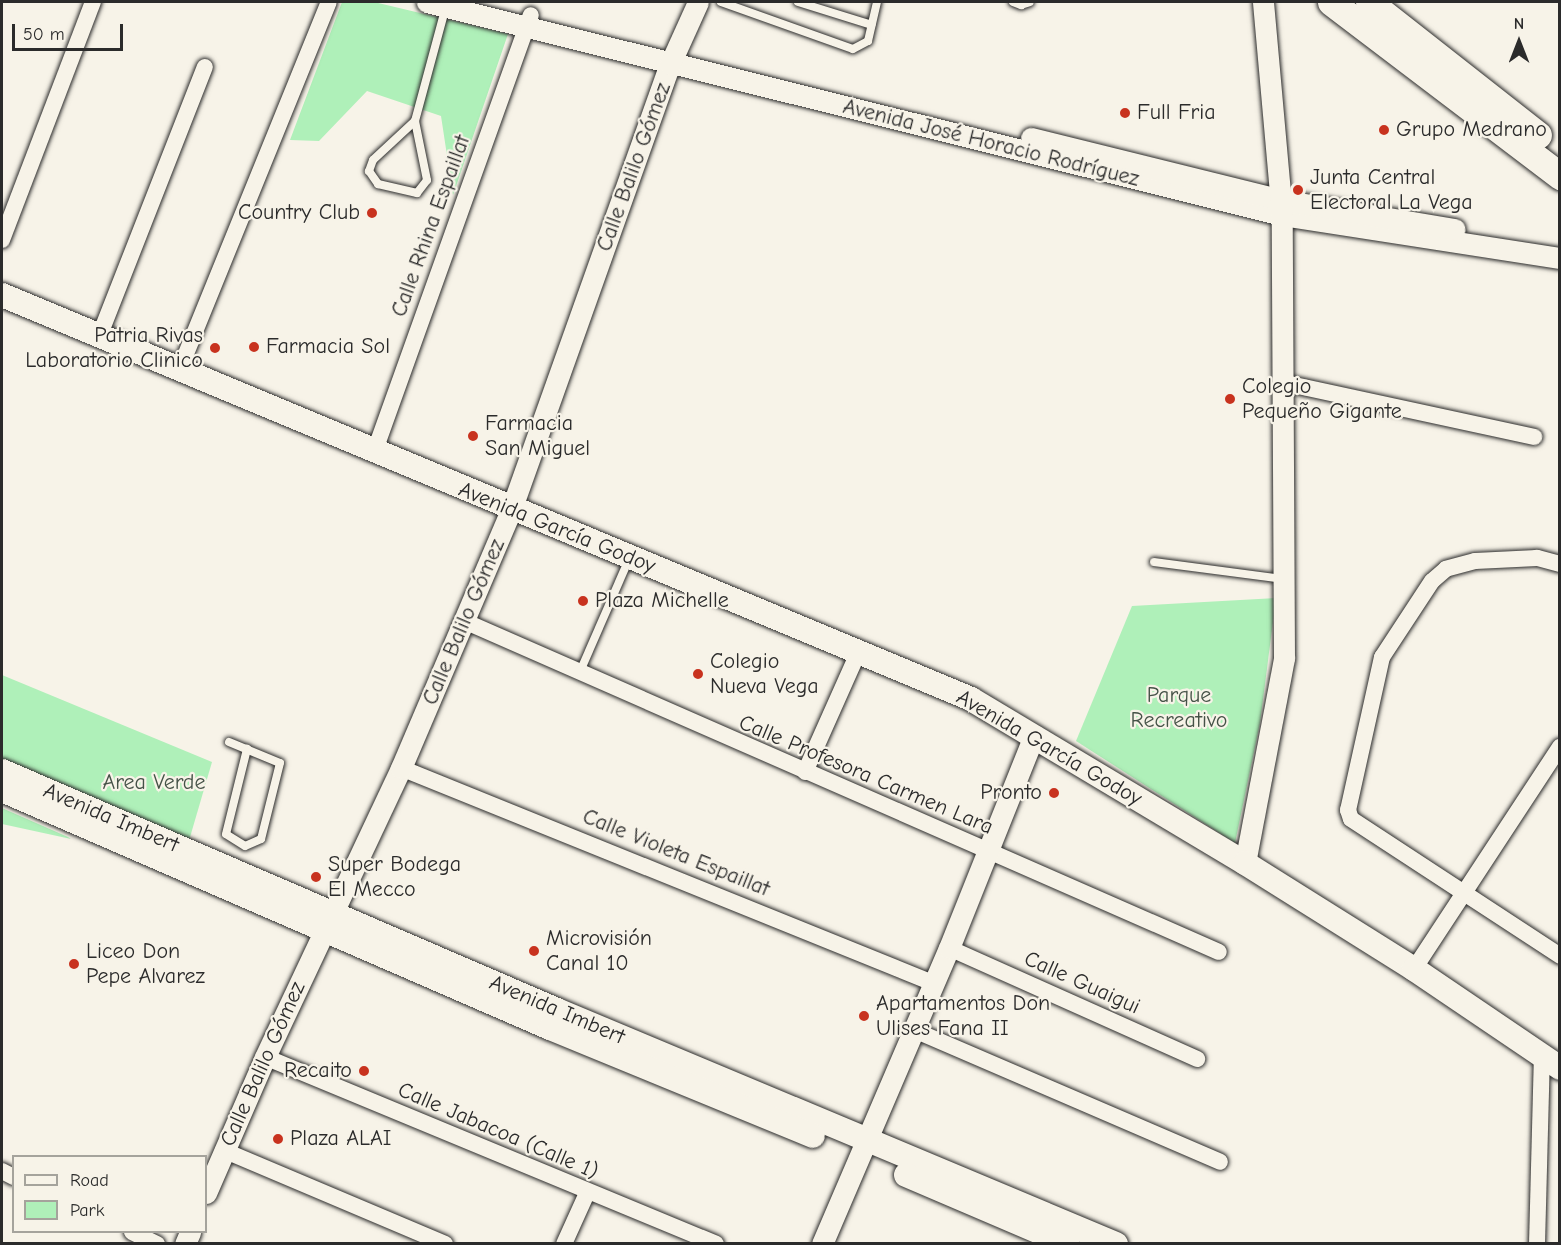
<!DOCTYPE html>
<meta charset="utf-8">
<style>
body{margin:0}
#map{position:relative;width:1561px;height:1245px;overflow:hidden;background:#f7f3e8;font-family:"Comic Neue",sans-serif}
div>[style]{position:absolute}
.green>*{inset:0;background:#aff0b9}
.roads{filter:drop-shadow(0 0 2px #2b2b2b) drop-shadow(0 0 2px #2b2b2b)}
.service>*{height:8px;margin:-4px;padding:0 4px;transform-origin:4px;border-radius:4px;background:#f7f3e8}
.minor>*{height:16px;margin:-8px;padding:0 8px;transform-origin:8px;border-radius:8px;background:#f7f3e8}
.tertiary>*{height:21px;margin:-10.5px;padding:0 10.5px;transform-origin:10.5px;border-radius:10.5px;background:#f7f3e8}
.secondary>*{height:24px;margin:-12px;padding:0 12px;transform-origin:12px;border-radius:12px;background:#f7f3e8}
.primary>*{height:27px;margin:-13.5px;padding:0 13.5px;transform-origin:13.5px;border-radius:13.5px;background:#f7f3e8}
.dots>*{width:16px;height:16px;translate:-50% -50%;box-sizing:border-box;border:3px solid #f7f3e8;border-radius:50%}
span{translate:-50% -50%;white-space:nowrap;text-align:center;line-height:1.15;-webkit-text-stroke:4.5px #f7f3e8;paint-order:stroke}
.poi-label{font-size:22px;color:#2b2b2b}
.left{translate:0 -50%;text-align:left}
.right{translate:-100% -50%;text-align:right}
.street-label{font-size:22px;color:#2b2b2b}
.park-label{font-size:22px;color:#455247}
.frame{position:absolute;inset:0;border:3px solid #2b2b2b;pointer-events:none}
.legend{position:absolute;left:12px;top:1155px;width:195px;height:78px;box-sizing:border-box;background:#f7f3e8;border:2px solid #a5a39c;margin:0;padding:8px 10px;list-style:none;font-size:18px;color:#2b2b2b}
.legend li{display:flex;align-items:center;gap:12px;height:30px}
.legend b{width:30px;border:2px solid #a5a39c}
.north{position:absolute;left:1489px;top:12px;width:60px;height:60px;-webkit-text-stroke:4px #f7f3e8;paint-order:stroke;rotate:0deg;font-size:16px;font-weight:700;line-height:24px;text-align:center;color:#2b2b2b}
.north::after{content:'';display:block;margin:auto;width:21px;height:27px;background:#2b2b2b;clip-path:polygon(50% 0,100% 100%,50% 72%,0 100%)}
.scale{position:absolute;left:12px;top:24px;width:111px;height:27px;box-sizing:border-box;border:3px solid #2b2b2b;border-top:0;padding-left:8px;font-size:18px;line-height:21px;white-space:nowrap;color:#2b2b2b;-webkit-text-stroke:4px #f7f3e8;paint-order:stroke}
</style>
<div id="map">
<div class="green">
<div style="clip-path:polygon(342px 2px,374px 2px,508px 34px,453px 195px,441px 116px,367px 91px,319px 141px,290px 140px)"></div>
<div style="clip-path:polygon(1276px 598px,1260px 723px,1235px 843px,1076px 741px,1132px 606px)"></div>
<div style="clip-path:polygon(2px 675px,212px 762px,188px 844px,2px 762px)"></div>
<div style="clip-path:polygon(2px 808px,68px 837px,71px 839px,2px 824px)"></div>
</div>
<div class="roads">
<div class="service">
<div style="left:721px;top:2px;width:140px;rotate:19.6deg"></div>
<div style="left:853px;top:49px;width:17px;rotate:-28deg"></div>
<div style="left:868px;top:41px;width:40px;rotate:-77deg"></div>
<div style="left:798px;top:2px;width:77px;rotate:17.3deg"></div>
<div style="left:1013px;top:2px;width:9px;rotate:21deg"></div>
<div style="left:1021px;top:5px;width:9px;rotate:-18deg"></div>
<div style="left:415px;top:121px;width:57px;rotate:137.1deg"></div>
<div style="left:373px;top:160px;width:12px;rotate:110deg"></div>
<div style="left:369px;top:171px;width:16px;rotate:55deg"></div>
<div style="left:378px;top:184px;width:40px;rotate:13deg"></div>
<div style="left:417px;top:193px;width:16px;rotate:-52deg"></div>
<div style="left:427px;top:180px;width:60px;rotate:-101.5deg"></div>
<div style="left:415px;top:121px;width:119px;rotate:-74.9deg"></div>
<div style="left:1154px;top:562px;width:131px;rotate:7.5deg"></div>
<div style="left:579px;top:674px;width:125px;rotate:-66.5deg"></div>
<div style="left:229px;top:742px;width:55px;rotate:22.4deg"></div>
<div style="left:280px;top:763px;width:78px;rotate:104deg"></div>
<div style="left:261px;top:839px;width:17px;rotate:156deg"></div>
<div style="left:245px;top:846px;width:22px;rotate:-148deg"></div>
<div style="left:226px;top:834px;width:88px;rotate:-76.1deg"></div>
</div>
<div class="minor">
<div style="left:2px;top:240px;width:255px;rotate:-69.1deg"></div>
<div style="left:99px;top:337px;width:290px;rotate:-68.6deg"></div>
<div style="left:179px;top:371px;width:398px;rotate:-67.9deg"></div>
<div style="left:1285px;top:383px;width:255px;rotate:12.2deg"></div>
<div style="left:374px;top:453px;width:465px;rotate:-70.3deg"></div>
<div style="left:1560px;top:564px;width:24px;rotate:-165deg"></div>
<div style="left:1537px;top:558px;width:62px;rotate:177.2deg"></div>
<div style="left:1475px;top:561px;width:30px;rotate:165deg"></div>
<div style="left:1446px;top:569px;width:18px;rotate:139deg"></div>
<div style="left:1432px;top:581px;width:91px;rotate:123.3deg"></div>
<div style="left:1382px;top:657px;width:157px;rotate:102.5deg"></div>
<div style="left:1348px;top:810px;width:9px;rotate:72deg"></div>
<div style="left:1351px;top:819px;width:250px;rotate:33.2deg"></div>
<div style="left:464px;top:621px;width:824px;rotate:23.67deg"></div>
<div style="left:401px;top:768px;width:574px;rotate:22.01deg"></div>
<div style="left:805px;top:772px;width:130px;rotate:-66deg"></div>
<div style="left:949px;top:948px;width:272px;rotate:24.1deg"></div>
<div style="left:1414px;top:969px;width:266px;rotate:-56.7deg"></div>
<div style="left:914px;top:1030px;width:333px;rotate:23.3deg"></div>
<div style="left:265px;top:1057px;width:488px;rotate:22.5deg"></div>
<div style="left:223px;top:1150px;width:241px;rotate:22.9deg"></div>
<div style="left:2px;top:1171px;width:13px;rotate:27deg"></div>
<div style="left:132px;top:1232px;width:28px;rotate:26deg"></div>
<div style="left:564px;top:1244px;width:56px;rotate:-65.7deg"></div>
<div style="left:1537px;top:1244px;width:188px;rotate:-88.5deg"></div>
</div>
<div class="tertiary">
<div style="left:427px;top:2px;width:881px;rotate:13.99deg"></div>
<div style="left:1282px;top:215px;width:281px;rotate:8.8deg"></div>
<div style="left:1031px;top:138px;width:258px;rotate:13.9deg"></div>
<div style="left:1281px;top:200px;width:176px;rotate:9.5deg"></div>
<div style="left:1245px;top:863px;width:209px;rotate:-79.2deg"></div>
<div style="left:1284px;top:658px;width:443px;rotate:-90.3deg"></div>
<div style="left:1282px;top:215px;width:214px;rotate:-95.1deg"></div>
<div style="left:206px;top:1193px;width:148px;rotate:-66.5deg"></div>
<div style="left:265px;top:1057px;width:319px;rotate:-64.8deg"></div>
<div style="left:401px;top:768px;width:280px;rotate:-66.9deg"></div>
<div style="left:511px;top:510px;width:473px;rotate:-70.4deg"></div>
<div style="left:670px;top:64px;width:68px;rotate:-65.7deg"></div>
<div style="left:185px;top:1244px;width:13px;rotate:-67deg"></div>
<div style="left:822px;top:1244px;width:322px;rotate:-66.8deg"></div>
<div style="left:949px;top:948px;width:229px;rotate:-68.2deg"></div>
</div>
<div class="secondary">
<div style="left:2px;top:295px;width:1050px;rotate:22.63deg"></div>
<div style="left:971px;top:699px;width:319px;rotate:30.9deg"></div>
<div style="left:1245px;top:863px;width:199px;rotate:32.1deg"></div>
<div style="left:1414px;top:969px;width:176px;rotate:34.1deg"></div>
<div style="left:2px;top:771px;width:604px;rotate:23.3deg"></div>
<div style="left:557px;top:1010px;width:606px;rotate:22.71deg"></div>
<div style="left:2px;top:790px;width:597px;rotate:23.48deg"></div>
<div style="left:550px;top:1028px;width:284px;rotate:22.3deg"></div>
<div style="left:906px;top:1175px;width:176px;rotate:23.1deg"></div>
</div>
<div class="primary">
<div style="left:1331px;top:2px;width:288px;rotate:37.2deg"></div>
<div style="left:1369px;top:2px;width:215px;rotate:38.2deg"></div>
</div>
</div>
<div class="dots">
<div style="left:1125px;top:113px;background:#c8321e"></div>
<div style="left:1384px;top:130px;background:#c8321e"></div>
<div style="left:1298px;top:190px;background:#c8321e"></div>
<div style="left:372px;top:213px;background:#c8321e"></div>
<div style="left:254px;top:347px;background:#c8321e"></div>
<div style="left:215px;top:348px;background:#c8321e"></div>
<div style="left:1230px;top:399px;background:#c8321e"></div>
<div style="left:473px;top:436px;background:#c8321e"></div>
<div style="left:583px;top:601px;background:#c8321e"></div>
<div style="left:698px;top:674px;background:#c8321e"></div>
<div style="left:1054px;top:793px;background:#c8321e"></div>
<div style="left:316px;top:877px;background:#c8321e"></div>
<div style="left:534px;top:951px;background:#c8321e"></div>
<div style="left:74px;top:964px;background:#c8321e"></div>
<div style="left:864px;top:1016px;background:#c8321e"></div>
<div style="left:364px;top:1071px;background:#c8321e"></div>
<div style="left:278px;top:1139px;background:#c8321e"></div>
</div>
<div class="poi-label">
<span class="left" style="left:1137px;top:113px">Full Fria</span>
<span class="left" style="left:1396px;top:130px">Grupo Medrano</span>
<span class="left" style="left:1310px;top:190px">Junta Central<br>Electoral La Vega</span>
<span class="right" style="left:360px;top:213px">Country Club</span>
<span class="right" style="left:203px;top:348px">Patria Rivas<br>Laboratorio Clinico</span>
<span class="left" style="left:266px;top:347px">Farmacia Sol</span>
<span class="left" style="left:1242px;top:399px">Colegio<br>Pequeño Gigante</span>
<span class="left" style="left:485px;top:436px">Farmacia<br>San Miguel</span>
<span class="left" style="left:595px;top:601px">Plaza Michelle</span>
<span class="left" style="left:710px;top:674px">Colegio<br>Nueva Vega</span>
<span class="right" style="left:1042px;top:793px">Pronto</span>
<span class="left" style="left:328px;top:877px">Super Bodega<br>El Mecco</span>
<span class="left" style="left:546px;top:951px">Microvisión<br>Canal 10</span>
<span class="left" style="left:86px;top:964px">Liceo Don<br>Pepe Alvarez</span>
<span class="left" style="left:876px;top:1016px">Apartamentos Don<br>Ulises Fana II</span>
<span class="right" style="left:352px;top:1071px">Recaito</span>
<span class="left" style="left:290px;top:1139px">Plaza ALAI</span>
</div>
<div class="street-label">
<span style="left:991px;top:143px;rotate:14deg">Avenida José Horacio Rodríguez</span>
<span style="left:634px;top:167px;rotate:-70deg">Calle Balilo Gómez</span>
<span style="left:431px;top:226px;rotate:-70deg">Calle Rhina Espaillat</span>
<span style="left:557px;top:528px;rotate:22deg">Avenida García Godoy</span>
<span style="left:464px;top:622px;rotate:-67deg">Calle Balilo Gómez</span>
<span style="left:1049px;top:748px;rotate:30deg">Avenida García Godoy</span>
<span style="left:866px;top:775px;rotate:23deg">Calle Profesora Carmen Lara</span>
<span style="left:111px;top:818px;rotate:23deg">Avenida Imbert</span>
<span style="left:676px;top:853px;rotate:22deg">Calle Violeta Espaillat</span>
<span style="left:1082px;top:983px;rotate:24deg">Calle Guaigui</span>
<span style="left:557px;top:1010px;rotate:23deg">Avenida Imbert</span>
<span style="left:263px;top:1064px;rotate:-66deg">Calle Balilo Gómez</span>
<span style="left:498px;top:1131px;rotate:23deg">Calle Jabacoa (Calle 1)</span>
</div>
<div class="park-label">
<span style="left:1179px;top:708px">Parque<br>Recreativo</span>
<span style="left:154px;top:783px">Area Verde</span>
</div>
<div class="frame"></div>
<ul class="legend">
<li><b style="height:8px;background:#f7f3e8"></b>Road</li>
<li><b style="height:16px;background:#aff0b9"></b>Park</li>
</ul>
<div class="north">N</div>
<div class="scale">50 m</div>
</div>
